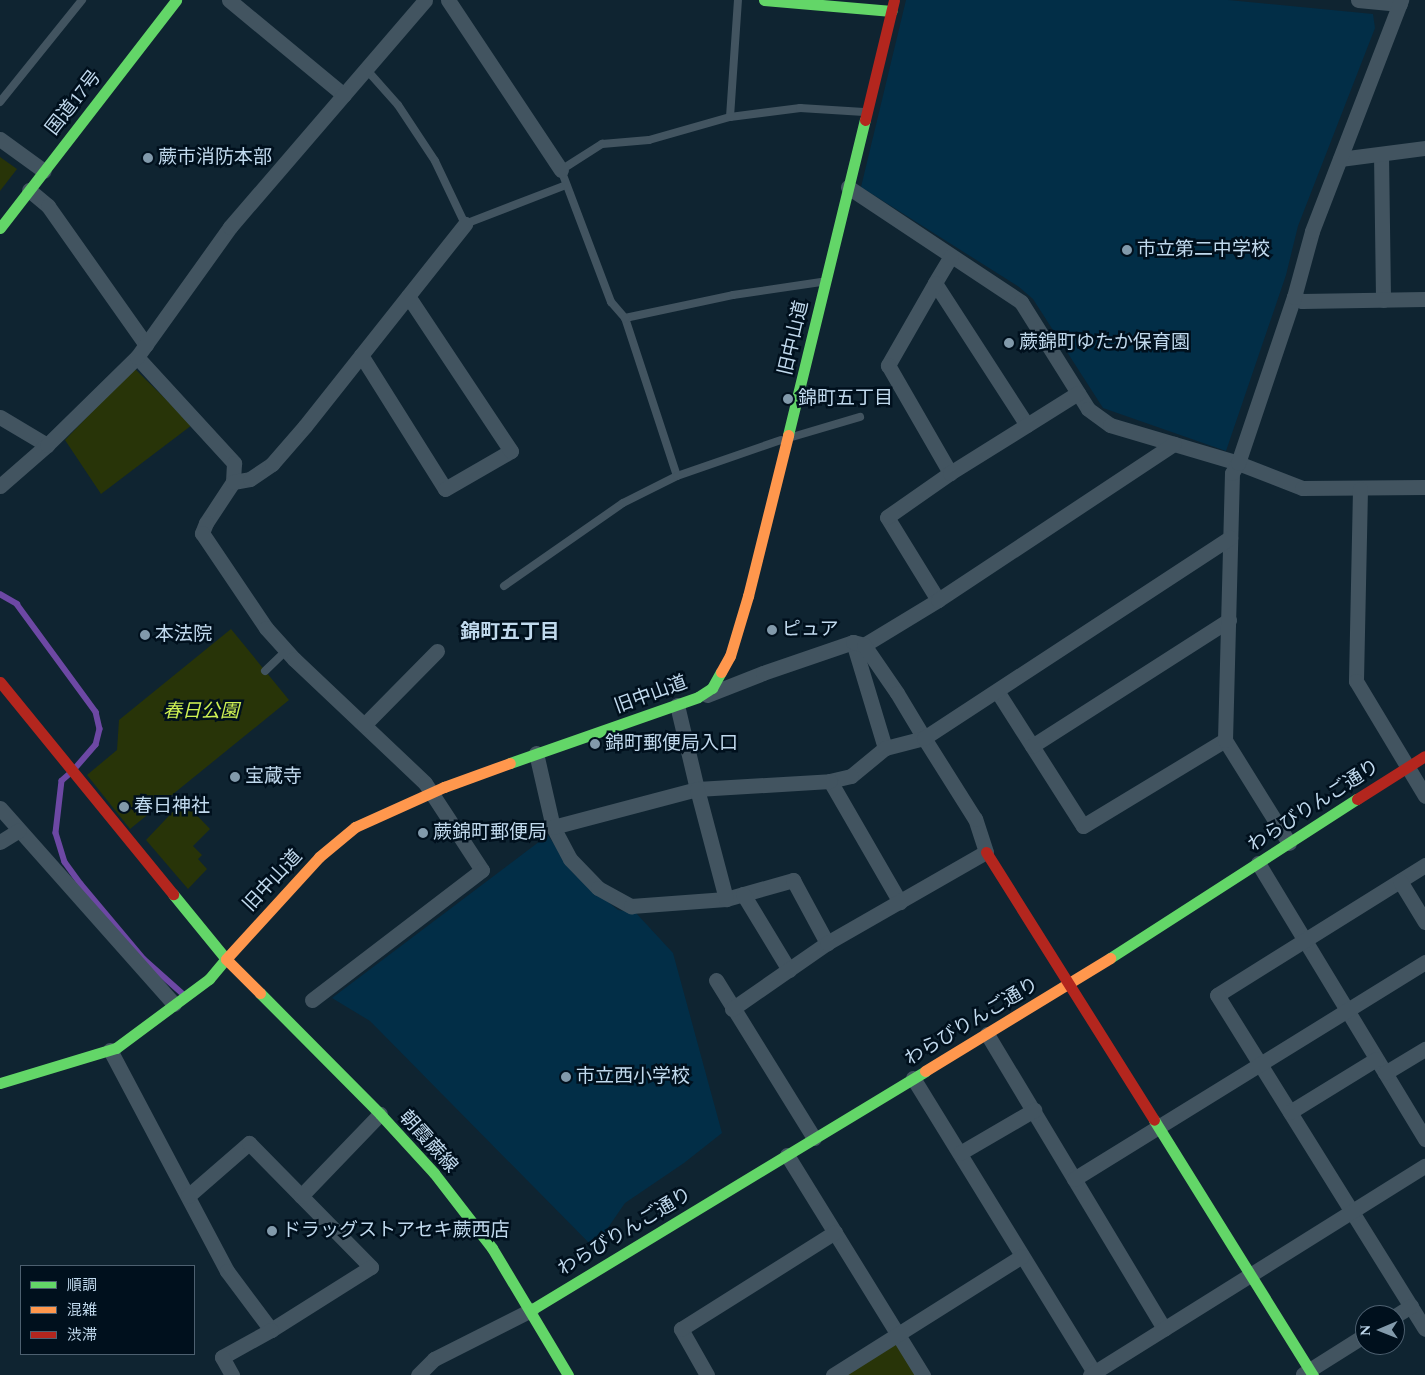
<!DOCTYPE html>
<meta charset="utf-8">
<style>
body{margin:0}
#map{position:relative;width:1425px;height:1375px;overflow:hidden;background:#0f2431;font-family:Spectral,"Noto Sans JP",serif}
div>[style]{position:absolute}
.built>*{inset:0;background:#022e47}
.green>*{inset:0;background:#283408}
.stream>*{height:5.5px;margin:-2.75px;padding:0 2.75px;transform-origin:2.75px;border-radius:2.75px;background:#6d48a4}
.lane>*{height:8px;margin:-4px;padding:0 4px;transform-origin:4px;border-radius:4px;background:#425460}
.street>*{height:15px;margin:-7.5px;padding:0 7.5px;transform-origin:7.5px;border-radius:7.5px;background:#425460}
.fast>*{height:11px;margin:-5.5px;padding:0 5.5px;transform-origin:5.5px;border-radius:5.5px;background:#63d668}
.slow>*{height:11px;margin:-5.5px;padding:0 5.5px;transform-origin:5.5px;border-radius:5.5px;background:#ff974d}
.jam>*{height:11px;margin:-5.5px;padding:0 5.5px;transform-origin:5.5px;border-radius:5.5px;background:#b3261e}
.dots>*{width:14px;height:14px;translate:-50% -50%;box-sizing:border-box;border:2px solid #00101d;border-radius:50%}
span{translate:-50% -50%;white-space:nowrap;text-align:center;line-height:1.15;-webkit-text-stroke:5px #00101d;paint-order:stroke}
.street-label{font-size:19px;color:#c0d9ed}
.poi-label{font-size:19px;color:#c0d9ed}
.left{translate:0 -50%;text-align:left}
.park-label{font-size:19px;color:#cef153;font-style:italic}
.neighbourhood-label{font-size:20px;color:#c0d9ed;font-weight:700}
.legend{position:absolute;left:20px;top:1265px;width:175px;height:90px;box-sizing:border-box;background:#00101d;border:1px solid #4d6070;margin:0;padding:6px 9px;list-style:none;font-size:15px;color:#c0d9ed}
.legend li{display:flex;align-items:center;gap:10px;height:25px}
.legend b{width:25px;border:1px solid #4d6070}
.north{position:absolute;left:1355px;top:1305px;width:50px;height:50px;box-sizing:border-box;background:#00101d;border:1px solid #4d6070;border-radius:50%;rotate:269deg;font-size:14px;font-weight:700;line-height:20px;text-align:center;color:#c0d9ed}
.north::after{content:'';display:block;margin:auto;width:18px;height:22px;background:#829aab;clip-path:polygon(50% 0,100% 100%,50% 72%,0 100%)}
</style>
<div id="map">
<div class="built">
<div style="clip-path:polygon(906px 0,1228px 0,1373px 14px,1375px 28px,1298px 226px,1286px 275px,1226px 451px,1103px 408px,1033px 299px,1019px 287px,861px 187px)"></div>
<div style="clip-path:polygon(548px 835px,573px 873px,618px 910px,636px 913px,673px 953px,722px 1133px,684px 1163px,625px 1203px,594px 1248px,370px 1021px,332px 998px)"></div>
</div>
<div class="green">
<div style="clip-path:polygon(0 157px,17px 169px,0 191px)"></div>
<div style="clip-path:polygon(134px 368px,192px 425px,101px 494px,65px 440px)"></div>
<div style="clip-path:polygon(231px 629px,289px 700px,130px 829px,87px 775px,117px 750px,119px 720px)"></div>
<div style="clip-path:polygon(183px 801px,210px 829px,193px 846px,202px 855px,198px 859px,207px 869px,188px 889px,146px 840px)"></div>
<div style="clip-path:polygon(899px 1335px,923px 1375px,833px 1375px)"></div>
</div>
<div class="stream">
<div style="left:0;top:594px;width:20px;rotate:30deg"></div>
<div style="left:17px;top:604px;width:134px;rotate:53.8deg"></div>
<div style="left:96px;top:712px;width:17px;rotate:77deg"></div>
<div style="left:100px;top:729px;width:16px;rotate:104deg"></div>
<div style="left:96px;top:745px;width:30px;rotate:131deg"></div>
<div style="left:69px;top:775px;width:9px;rotate:139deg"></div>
<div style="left:62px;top:781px;width:52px;rotate:96.6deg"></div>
<div style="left:56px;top:833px;width:30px;rotate:73deg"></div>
<div style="left:65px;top:862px;width:27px;rotate:54deg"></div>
<div style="left:81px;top:884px;width:98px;rotate:50deg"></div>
<div style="left:144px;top:959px;width:51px;rotate:41.8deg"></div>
</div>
<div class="lane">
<div style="left:366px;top:69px;width:48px;rotate:48.4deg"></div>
<div style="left:398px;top:105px;width:67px;rotate:56.5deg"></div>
<div style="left:435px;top:161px;width:70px;rotate:64.5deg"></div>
<div style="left:465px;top:224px;width:108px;rotate:-21.1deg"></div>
<div style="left:0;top:102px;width:131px;rotate:-51.2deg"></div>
<div style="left:730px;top:117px;width:117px;rotate:-86.1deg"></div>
<div style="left:625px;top:318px;width:110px;rotate:-12deg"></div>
<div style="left:733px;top:295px;width:89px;rotate:-8.4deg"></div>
<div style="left:792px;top:437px;width:71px;rotate:-16.4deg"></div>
<div style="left:677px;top:476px;width:166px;rotate:-108.2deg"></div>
<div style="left:625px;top:318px;width:21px;rotate:-131deg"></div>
<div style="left:611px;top:302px;width:141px;rotate:-110.7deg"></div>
<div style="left:561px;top:170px;width:49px;rotate:-32.4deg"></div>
<div style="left:602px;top:144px;width:47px;rotate:-4.9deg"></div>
<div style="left:649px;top:140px;width:84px;rotate:-15.9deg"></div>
<div style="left:730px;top:117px;width:71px;rotate:-7.3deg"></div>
<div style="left:800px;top:108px;width:64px;rotate:3.6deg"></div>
<div style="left:504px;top:586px;width:145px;rotate:-34.9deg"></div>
<div style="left:623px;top:503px;width:60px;rotate:-26.6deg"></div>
<div style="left:677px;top:476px;width:110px;rotate:-19.1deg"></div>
<div style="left:265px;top:671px;width:29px;rotate:-44deg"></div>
</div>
<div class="street">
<div style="left:229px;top:0;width:149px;rotate:39.6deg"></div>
<div style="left:448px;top:0;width:204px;rotate:56.4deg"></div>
<div style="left:1358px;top:0;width:42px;rotate:5.4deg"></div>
<div style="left:0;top:139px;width:54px;rotate:36deg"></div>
<div style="left:1381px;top:154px;width:146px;rotate:89.2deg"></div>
<div style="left:1340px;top:159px;width:86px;rotate:-7.4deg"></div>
<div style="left:848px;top:187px;width:208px;rotate:33.6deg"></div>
<div style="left:1021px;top:302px;width:126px;rotate:57.9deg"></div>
<div style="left:1088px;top:409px;width:27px;rotate:36deg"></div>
<div style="left:1110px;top:425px;width:134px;rotate:16.5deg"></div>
<div style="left:1238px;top:463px;width:69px;rotate:21.3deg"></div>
<div style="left:1302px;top:488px;width:123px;rotate:-0.5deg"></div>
<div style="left:29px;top:190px;width:25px;rotate:40deg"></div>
<div style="left:48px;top:206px;width:170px;rotate:54.8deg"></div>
<div style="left:951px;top:256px;width:31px;rotate:121deg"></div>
<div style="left:935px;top:283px;width:169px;rotate:57.1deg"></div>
<div style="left:935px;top:283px;width:95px;rotate:119.8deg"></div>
<div style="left:888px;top:365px;width:125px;rotate:60.1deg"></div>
<div style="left:1294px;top:297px;width:9px;rotate:27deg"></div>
<div style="left:1302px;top:301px;width:123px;rotate:-0.9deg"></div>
<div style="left:361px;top:355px;width:158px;rotate:57.9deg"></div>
<div style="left:445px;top:489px;width:76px;rotate:-29.9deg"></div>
<div style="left:511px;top:451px;width:186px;rotate:-123.6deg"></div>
<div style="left:137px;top:357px;width:144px;rotate:47.5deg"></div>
<div style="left:234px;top:463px;width:19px;rotate:93deg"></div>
<div style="left:233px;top:482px;width:49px;rotate:123.4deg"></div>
<div style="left:206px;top:523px;width:11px;rotate:112deg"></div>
<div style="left:202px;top:533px;width:115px;rotate:56deg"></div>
<div style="left:266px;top:628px;width:42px;rotate:47.9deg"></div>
<div style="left:294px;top:659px;width:180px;rotate:43.4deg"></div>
<div style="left:425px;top:783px;width:104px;rotate:56.8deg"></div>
<div style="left:482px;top:870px;width:214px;rotate:142.6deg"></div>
<div style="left:0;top:417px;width:55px;rotate:30.8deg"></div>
<div style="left:233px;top:482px;width:17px;rotate:-10deg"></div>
<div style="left:250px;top:479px;width:27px;rotate:-34deg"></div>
<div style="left:272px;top:464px;width:50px;rotate:-49deg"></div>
<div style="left:305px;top:426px;width:258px;rotate:-51.6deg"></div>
<div style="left:0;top:486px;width:62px;rotate:-41.1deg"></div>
<div style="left:47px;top:445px;width:126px;rotate:-44.4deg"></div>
<div style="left:137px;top:357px;width:160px;rotate:-54.4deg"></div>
<div style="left:230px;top:227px;width:299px;rotate:-49.3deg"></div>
<div style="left:1360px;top:489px;width:192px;rotate:91.2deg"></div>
<div style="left:1356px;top:681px;width:134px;rotate:59deg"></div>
<div style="left:938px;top:600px;width:97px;rotate:-121.6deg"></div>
<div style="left:887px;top:517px;width:77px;rotate:-34.9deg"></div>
<div style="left:950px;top:473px;width:151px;rotate:-32deg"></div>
<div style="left:853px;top:642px;width:111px;rotate:73.2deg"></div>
<div style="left:885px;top:748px;width:44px;rotate:140.5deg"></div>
<div style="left:851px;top:776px;width:22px;rotate:167deg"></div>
<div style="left:830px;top:781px;width:140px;rotate:60deg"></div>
<div style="left:864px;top:645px;width:87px;rotate:-31.3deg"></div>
<div style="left:938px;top:600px;width:283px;rotate:-33.5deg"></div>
<div style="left:997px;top:691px;width:160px;rotate:57.5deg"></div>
<div style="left:1083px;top:826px;width:166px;rotate:-31.2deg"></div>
<div style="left:707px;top:695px;width:60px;rotate:-21.4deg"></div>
<div style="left:763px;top:673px;width:95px;rotate:-19deg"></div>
<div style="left:853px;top:642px;width:11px;rotate:15deg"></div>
<div style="left:864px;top:645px;width:58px;rotate:55.5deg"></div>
<div style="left:897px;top:693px;width:52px;rotate:59deg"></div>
<div style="left:924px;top:738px;width:40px;rotate:165.6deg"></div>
<div style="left:677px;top:705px;width:86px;rotate:76.6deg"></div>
<div style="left:697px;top:789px;width:133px;rotate:-3.4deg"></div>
<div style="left:364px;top:725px;width:104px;rotate:-45.4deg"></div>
<div style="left:1032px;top:746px;width:234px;rotate:-32.6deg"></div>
<div style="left:536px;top:753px;width:76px;rotate:77.1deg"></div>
<div style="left:553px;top:827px;width:36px;rotate:62deg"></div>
<div style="left:570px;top:859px;width:40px;rotate:46deg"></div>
<div style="left:598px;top:888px;width:38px;rotate:29deg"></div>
<div style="left:631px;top:906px;width:95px;rotate:-4.2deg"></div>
<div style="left:726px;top:899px;width:70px;rotate:-15.8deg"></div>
<div style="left:793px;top:880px;width:72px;rotate:61.6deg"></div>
<div style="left:0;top:808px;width:262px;rotate:48.4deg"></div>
<div style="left:553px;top:827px;width:149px;rotate:-14.8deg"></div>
<div style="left:697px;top:789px;width:114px;rotate:75.2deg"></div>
<div style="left:0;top:842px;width:22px;rotate:-32deg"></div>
<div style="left:1289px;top:843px;width:121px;rotate:-121.9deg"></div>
<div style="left:1225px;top:740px;width:267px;rotate:-88.5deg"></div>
<div style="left:1232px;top:473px;width:12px;rotate:-59deg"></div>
<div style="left:1238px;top:463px;width:175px;rotate:-71.4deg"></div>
<div style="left:1294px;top:297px;width:68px;rotate:-74.7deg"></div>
<div style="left:1312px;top:231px;width:248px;rotate:-68.9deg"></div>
<div style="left:1258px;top:863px;width:323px;rotate:58.8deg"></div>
<div style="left:1425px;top:865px;width:245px;rotate:148deg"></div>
<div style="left:1217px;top:995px;width:393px;rotate:58.1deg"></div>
<div style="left:1400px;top:881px;width:48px;rotate:58.6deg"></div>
<div style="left:743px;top:894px;width:89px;rotate:58.8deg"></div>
<div style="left:716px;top:980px;width:186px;rotate:58.2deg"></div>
<div style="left:732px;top:1009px;width:116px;rotate:-34.8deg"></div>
<div style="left:827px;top:943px;width:183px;rotate:-29.8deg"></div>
<div style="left:986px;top:852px;width:35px;rotate:-108deg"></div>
<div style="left:975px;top:819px;width:96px;rotate:-122.2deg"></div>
<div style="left:924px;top:738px;width:366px;rotate:-33.2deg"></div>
<div style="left:987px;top:1034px;width:344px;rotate:59deg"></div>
<div style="left:110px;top:1050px;width:250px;rotate:62.1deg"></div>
<div style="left:227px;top:1271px;width:74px;rotate:53.3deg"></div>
<div style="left:1385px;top:1073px;width:47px;rotate:-31deg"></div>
<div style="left:913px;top:1078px;width:345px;rotate:58.4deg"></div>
<div style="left:1290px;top:1112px;width:101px;rotate:-31.6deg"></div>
<div style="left:960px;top:1153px;width:86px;rotate:-30.2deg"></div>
<div style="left:787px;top:1155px;width:259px;rotate:58.3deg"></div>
<div style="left:1074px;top:1179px;width:413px;rotate:-31.7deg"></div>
<div style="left:188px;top:1196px;width:81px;rotate:-41deg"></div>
<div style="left:249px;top:1143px;width:174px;rotate:45.5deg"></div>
<div style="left:371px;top:1267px;width:118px;rotate:147.8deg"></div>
<div style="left:271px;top:1330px;width:56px;rotate:151.1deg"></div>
<div style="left:222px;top:1357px;width:21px;rotate:61deg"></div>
<div style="left:301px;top:1196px;width:114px;rotate:-46.1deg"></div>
<div style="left:1395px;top:1316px;width:19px;rotate:-32deg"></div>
<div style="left:1303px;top:1374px;width:73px;rotate:-32.2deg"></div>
<div style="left:418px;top:1375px;width:23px;rotate:-45deg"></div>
<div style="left:434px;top:1359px;width:109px;rotate:-26.8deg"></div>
<div style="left:707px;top:1375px;width:53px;rotate:-119.5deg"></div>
<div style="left:681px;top:1329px;width:182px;rotate:-32.2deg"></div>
<div style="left:833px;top:1375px;width:223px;rotate:-32.2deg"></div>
<div style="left:1090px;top:1375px;width:395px;rotate:-32deg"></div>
</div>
<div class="fast">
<div style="left:764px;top:0;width:128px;rotate:4.9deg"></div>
<div style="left:0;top:228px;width:288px;rotate:-52.3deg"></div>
<div style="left:788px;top:435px;width:324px;rotate:-76.3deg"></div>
<div style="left:510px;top:763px;width:199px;rotate:-19.3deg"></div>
<div style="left:698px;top:697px;width:17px;rotate:-33deg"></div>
<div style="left:712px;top:688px;width:18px;rotate:-61deg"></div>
<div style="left:1110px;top:958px;width:294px;rotate:-32.8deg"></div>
<div style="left:260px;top:993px;width:170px;rotate:45.2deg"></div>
<div style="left:380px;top:1114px;width:80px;rotate:47.5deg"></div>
<div style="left:434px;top:1173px;width:95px;rotate:52.3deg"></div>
<div style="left:492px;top:1248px;width:148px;rotate:59.1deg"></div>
<div style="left:0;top:1083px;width:121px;rotate:-16.8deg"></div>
<div style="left:116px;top:1048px;width:116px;rotate:-36.6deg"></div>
<div style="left:209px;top:979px;width:26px;rotate:-50deg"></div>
<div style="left:226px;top:959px;width:84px;rotate:-129.2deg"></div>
<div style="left:1154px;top:1120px;width:301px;rotate:58.1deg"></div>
<div style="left:531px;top:1310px;width:461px;rotate:-31.2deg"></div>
</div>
<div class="slow">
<div style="left:721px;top:672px;width:18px;rotate:-61deg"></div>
<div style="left:730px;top:656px;width:63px;rotate:-73.3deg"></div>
<div style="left:748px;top:596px;width:166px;rotate:-76deg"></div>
<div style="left:260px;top:993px;width:48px;rotate:-135deg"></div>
<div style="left:226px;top:959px;width:138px;rotate:-47.6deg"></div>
<div style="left:319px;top:857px;width:47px;rotate:-39.8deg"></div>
<div style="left:355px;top:827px;width:98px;rotate:-24.2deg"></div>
<div style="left:444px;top:787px;width:70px;rotate:-20deg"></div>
<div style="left:925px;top:1071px;width:217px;rotate:-31.4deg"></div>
</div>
<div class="jam">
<div style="left:865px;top:120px;width:123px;rotate:-76.4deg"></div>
<div style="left:0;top:682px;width:274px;rotate:50.8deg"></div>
<div style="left:1357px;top:799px;width:80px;rotate:-32.3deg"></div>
<div style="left:986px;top:852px;width:316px;rotate:57.9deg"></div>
</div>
<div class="dots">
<div style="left:148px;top:158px;background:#829aab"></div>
<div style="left:1127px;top:250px;background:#829aab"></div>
<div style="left:1009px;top:343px;background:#829aab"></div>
<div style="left:788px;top:399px;background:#829aab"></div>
<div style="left:772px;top:630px;background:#829aab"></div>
<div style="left:145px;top:635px;background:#829aab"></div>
<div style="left:595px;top:744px;background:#829aab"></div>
<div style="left:235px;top:777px;background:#829aab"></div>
<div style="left:124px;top:807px;background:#829aab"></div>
<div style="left:423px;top:833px;background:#829aab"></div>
<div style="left:566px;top:1077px;background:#829aab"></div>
<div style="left:272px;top:1231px;background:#829aab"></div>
</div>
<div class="street-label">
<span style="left:74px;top:103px;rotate:-52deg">国道17号</span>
<span style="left:794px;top:338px;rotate:-77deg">旧中山道</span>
<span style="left:651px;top:695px;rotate:-20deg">旧中山道</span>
<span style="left:1314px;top:806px;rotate:-33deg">わらびりんご通り</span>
<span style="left:273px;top:881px;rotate:-47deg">旧中山道</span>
<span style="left:972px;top:1022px;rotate:-31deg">わらびりんご通り</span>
<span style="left:428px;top:1142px;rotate:48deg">朝霞蕨線</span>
<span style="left:625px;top:1232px;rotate:-31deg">わらびりんご通り</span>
</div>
<div class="poi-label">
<span class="left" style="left:158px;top:158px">蕨市消防本部</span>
<span class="left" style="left:1137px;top:250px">市立第二中学校</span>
<span class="left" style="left:1019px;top:343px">蕨錦町ゆたか保育園</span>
<span class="left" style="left:798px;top:399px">錦町五丁目</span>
<span class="left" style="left:782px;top:630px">ピュア</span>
<span class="left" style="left:155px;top:635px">本法院</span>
<span class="left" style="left:605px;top:744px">錦町郵便局入口</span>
<span class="left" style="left:245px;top:777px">宝蔵寺</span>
<span class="left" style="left:134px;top:807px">春日神社</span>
<span class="left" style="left:433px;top:833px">蕨錦町郵便局</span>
<span class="left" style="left:576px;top:1077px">市立西小学校</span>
<span class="left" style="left:282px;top:1231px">ドラッグストアセキ蕨西店</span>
</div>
<div class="park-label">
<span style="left:201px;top:712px">春日公園</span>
</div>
<div class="neighbourhood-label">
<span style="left:510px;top:632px">錦町五丁目</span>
</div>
<ul class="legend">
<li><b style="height:6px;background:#63d668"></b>順調</li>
<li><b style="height:6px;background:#ff974d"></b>混雑</li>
<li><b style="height:6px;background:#b3261e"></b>渋滞</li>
</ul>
<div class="north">N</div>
</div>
